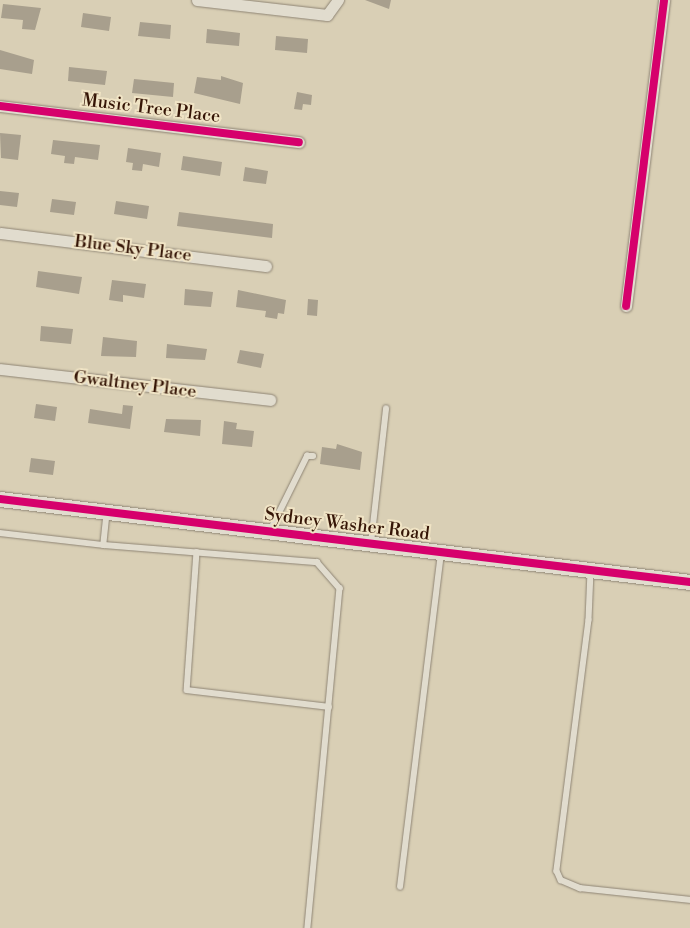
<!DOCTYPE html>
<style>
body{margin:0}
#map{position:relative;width:690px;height:928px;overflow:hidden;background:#d9cfb5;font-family:"Libre Bodoni",serif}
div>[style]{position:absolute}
.building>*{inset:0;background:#a89f8d}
.roads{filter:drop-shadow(0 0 1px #8e8474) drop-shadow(0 0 1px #8e8474)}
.lane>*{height:5.5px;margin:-2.75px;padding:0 2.75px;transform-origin:2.75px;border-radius:2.75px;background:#e1dcce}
.street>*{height:11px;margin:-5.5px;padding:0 5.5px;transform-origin:5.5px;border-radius:5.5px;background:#e1dcce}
.secondary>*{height:15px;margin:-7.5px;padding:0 7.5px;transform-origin:7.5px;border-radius:7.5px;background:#e1dcce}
.cycleway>*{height:8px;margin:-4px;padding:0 4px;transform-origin:4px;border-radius:4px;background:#d6006c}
span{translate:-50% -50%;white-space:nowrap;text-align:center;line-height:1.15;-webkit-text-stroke:4px #f0e4c5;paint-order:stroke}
.street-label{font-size:18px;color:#351506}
</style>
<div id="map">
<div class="building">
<div style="clip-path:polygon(365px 0,391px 0,389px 9px)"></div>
<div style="clip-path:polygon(3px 4px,41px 8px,35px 30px,22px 29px,23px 20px,1px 18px)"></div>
<div style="clip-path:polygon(83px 13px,111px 17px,109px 31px,81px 27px)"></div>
<div style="clip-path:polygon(140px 22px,171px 25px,170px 39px,138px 36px)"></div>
<div style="clip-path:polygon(207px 29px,240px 33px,239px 46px,206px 43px)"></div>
<div style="clip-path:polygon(276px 36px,308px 39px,307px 53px,275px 50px)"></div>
<div style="clip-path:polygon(0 50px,34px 60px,32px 74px,0 69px)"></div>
<div style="clip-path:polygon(69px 67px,107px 71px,105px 85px,68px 81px)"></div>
<div style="clip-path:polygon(221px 76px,243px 83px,240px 104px,194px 93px,197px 77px,221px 80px)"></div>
<div style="clip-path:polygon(134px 79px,174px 83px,173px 97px,132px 93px)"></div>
<div style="clip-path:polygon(297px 92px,312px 95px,311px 105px,303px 104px,302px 110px,294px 109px)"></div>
<div style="clip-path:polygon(0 133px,21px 135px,18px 160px,1px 158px)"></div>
<div style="clip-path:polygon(53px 140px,100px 145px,98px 160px,75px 157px,74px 164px,64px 163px,65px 156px,51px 154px)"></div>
<div style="clip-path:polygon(128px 148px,161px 153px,159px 167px,143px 164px,142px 171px,132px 170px,133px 163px,126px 162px)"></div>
<div style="clip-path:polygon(183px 156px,222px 162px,220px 176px,181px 170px)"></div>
<div style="clip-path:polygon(245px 167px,268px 171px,266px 184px,243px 181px)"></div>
<div style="clip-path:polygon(0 191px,19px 193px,17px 207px,0 205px)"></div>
<div style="clip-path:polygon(52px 199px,76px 202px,74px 215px,50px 212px)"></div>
<div style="clip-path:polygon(116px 201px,149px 206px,147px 219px,114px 214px)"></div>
<div style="clip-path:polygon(179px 212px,273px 224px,272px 238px,177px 226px)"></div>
<div style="clip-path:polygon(38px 271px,82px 277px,79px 294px,36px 287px)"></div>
<div style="clip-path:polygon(112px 280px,146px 284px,144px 298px,123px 295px,123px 302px,109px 300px)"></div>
<div style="clip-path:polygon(185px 289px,213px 292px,211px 307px,184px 305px)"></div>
<div style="clip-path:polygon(238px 290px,286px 300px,284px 314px,278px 313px,277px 319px,265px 317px,266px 311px,236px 307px)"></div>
<div style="clip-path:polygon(308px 299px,318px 300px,317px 316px,307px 315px)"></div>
<div style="clip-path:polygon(41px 326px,73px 329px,71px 344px,40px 341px)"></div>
<div style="clip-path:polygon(103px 337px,137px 341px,136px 357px,101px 356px)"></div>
<div style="clip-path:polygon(167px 344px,207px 349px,205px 360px,166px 358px)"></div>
<div style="clip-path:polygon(240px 350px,264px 354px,261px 368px,237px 363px)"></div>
<div style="clip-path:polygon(36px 404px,57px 407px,55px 421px,34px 418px)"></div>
<div style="clip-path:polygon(123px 405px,133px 406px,130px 429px,88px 423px,90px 409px,122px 414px)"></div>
<div style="clip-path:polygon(166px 419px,201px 420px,200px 436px,164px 432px)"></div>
<div style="clip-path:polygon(224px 421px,237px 423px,236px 429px,254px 431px,252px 447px,222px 444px)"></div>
<div style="clip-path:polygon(337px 444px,362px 452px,360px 470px,320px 464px,322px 447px,336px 449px)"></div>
<div style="clip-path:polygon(31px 458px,55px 461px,53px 475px,29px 472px)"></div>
</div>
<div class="roads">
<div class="lane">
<div style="left:107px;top:514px;width:31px;rotate:96deg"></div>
<div style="left:104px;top:545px;width:214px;rotate:4.6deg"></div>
<div style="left:317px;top:562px;width:35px;rotate:49deg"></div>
<div style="left:340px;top:588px;width:342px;rotate:95.4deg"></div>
<div style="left:270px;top:531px;width:84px;rotate:-63.7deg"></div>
<div style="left:307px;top:456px;width:6px"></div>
<div style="left:0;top:533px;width:105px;rotate:6.6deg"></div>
<div style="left:371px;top:543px;width:135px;rotate:-83.6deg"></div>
<div style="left:197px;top:552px;width:138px;rotate:94.1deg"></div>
<div style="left:187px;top:690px;width:143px;rotate:6.8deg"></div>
<div style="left:591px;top:572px;width:48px;rotate:92.4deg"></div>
<div style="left:589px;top:620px;width:253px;rotate:97.3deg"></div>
<div style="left:557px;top:871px;width:10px;rotate:66deg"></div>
<div style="left:561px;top:880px;width:21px;rotate:23deg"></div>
<div style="left:580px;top:888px;width:111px;rotate:6.2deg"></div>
<div style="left:400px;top:887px;width:336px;rotate:-83deg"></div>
</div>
<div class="street">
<div style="left:197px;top:0;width:131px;rotate:6.6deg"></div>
<div style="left:327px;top:15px;width:19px;rotate:-54deg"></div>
<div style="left:0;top:106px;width:301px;rotate:6.9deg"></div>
<div style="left:0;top:233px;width:268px;rotate:7.1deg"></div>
<div style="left:626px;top:306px;width:308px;rotate:-82.9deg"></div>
<div style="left:0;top:369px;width:272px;rotate:6.5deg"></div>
</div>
<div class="secondary">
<div style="left:0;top:499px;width:695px;rotate:6.86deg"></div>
</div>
</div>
<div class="cycleway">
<div style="left:0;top:106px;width:301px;rotate:6.9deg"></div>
<div style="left:626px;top:306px;width:308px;rotate:-82.9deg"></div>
<div style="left:0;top:499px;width:695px;rotate:6.86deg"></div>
</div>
<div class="street-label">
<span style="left:151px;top:109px;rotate:7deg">Music Tree Place</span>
<span style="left:133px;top:249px;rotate:7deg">Blue Sky Place</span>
<span style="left:135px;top:385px;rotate:7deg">Gwaltney Place</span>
<span style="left:347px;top:525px;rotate:7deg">Sydney Washer Road</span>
</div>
</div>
